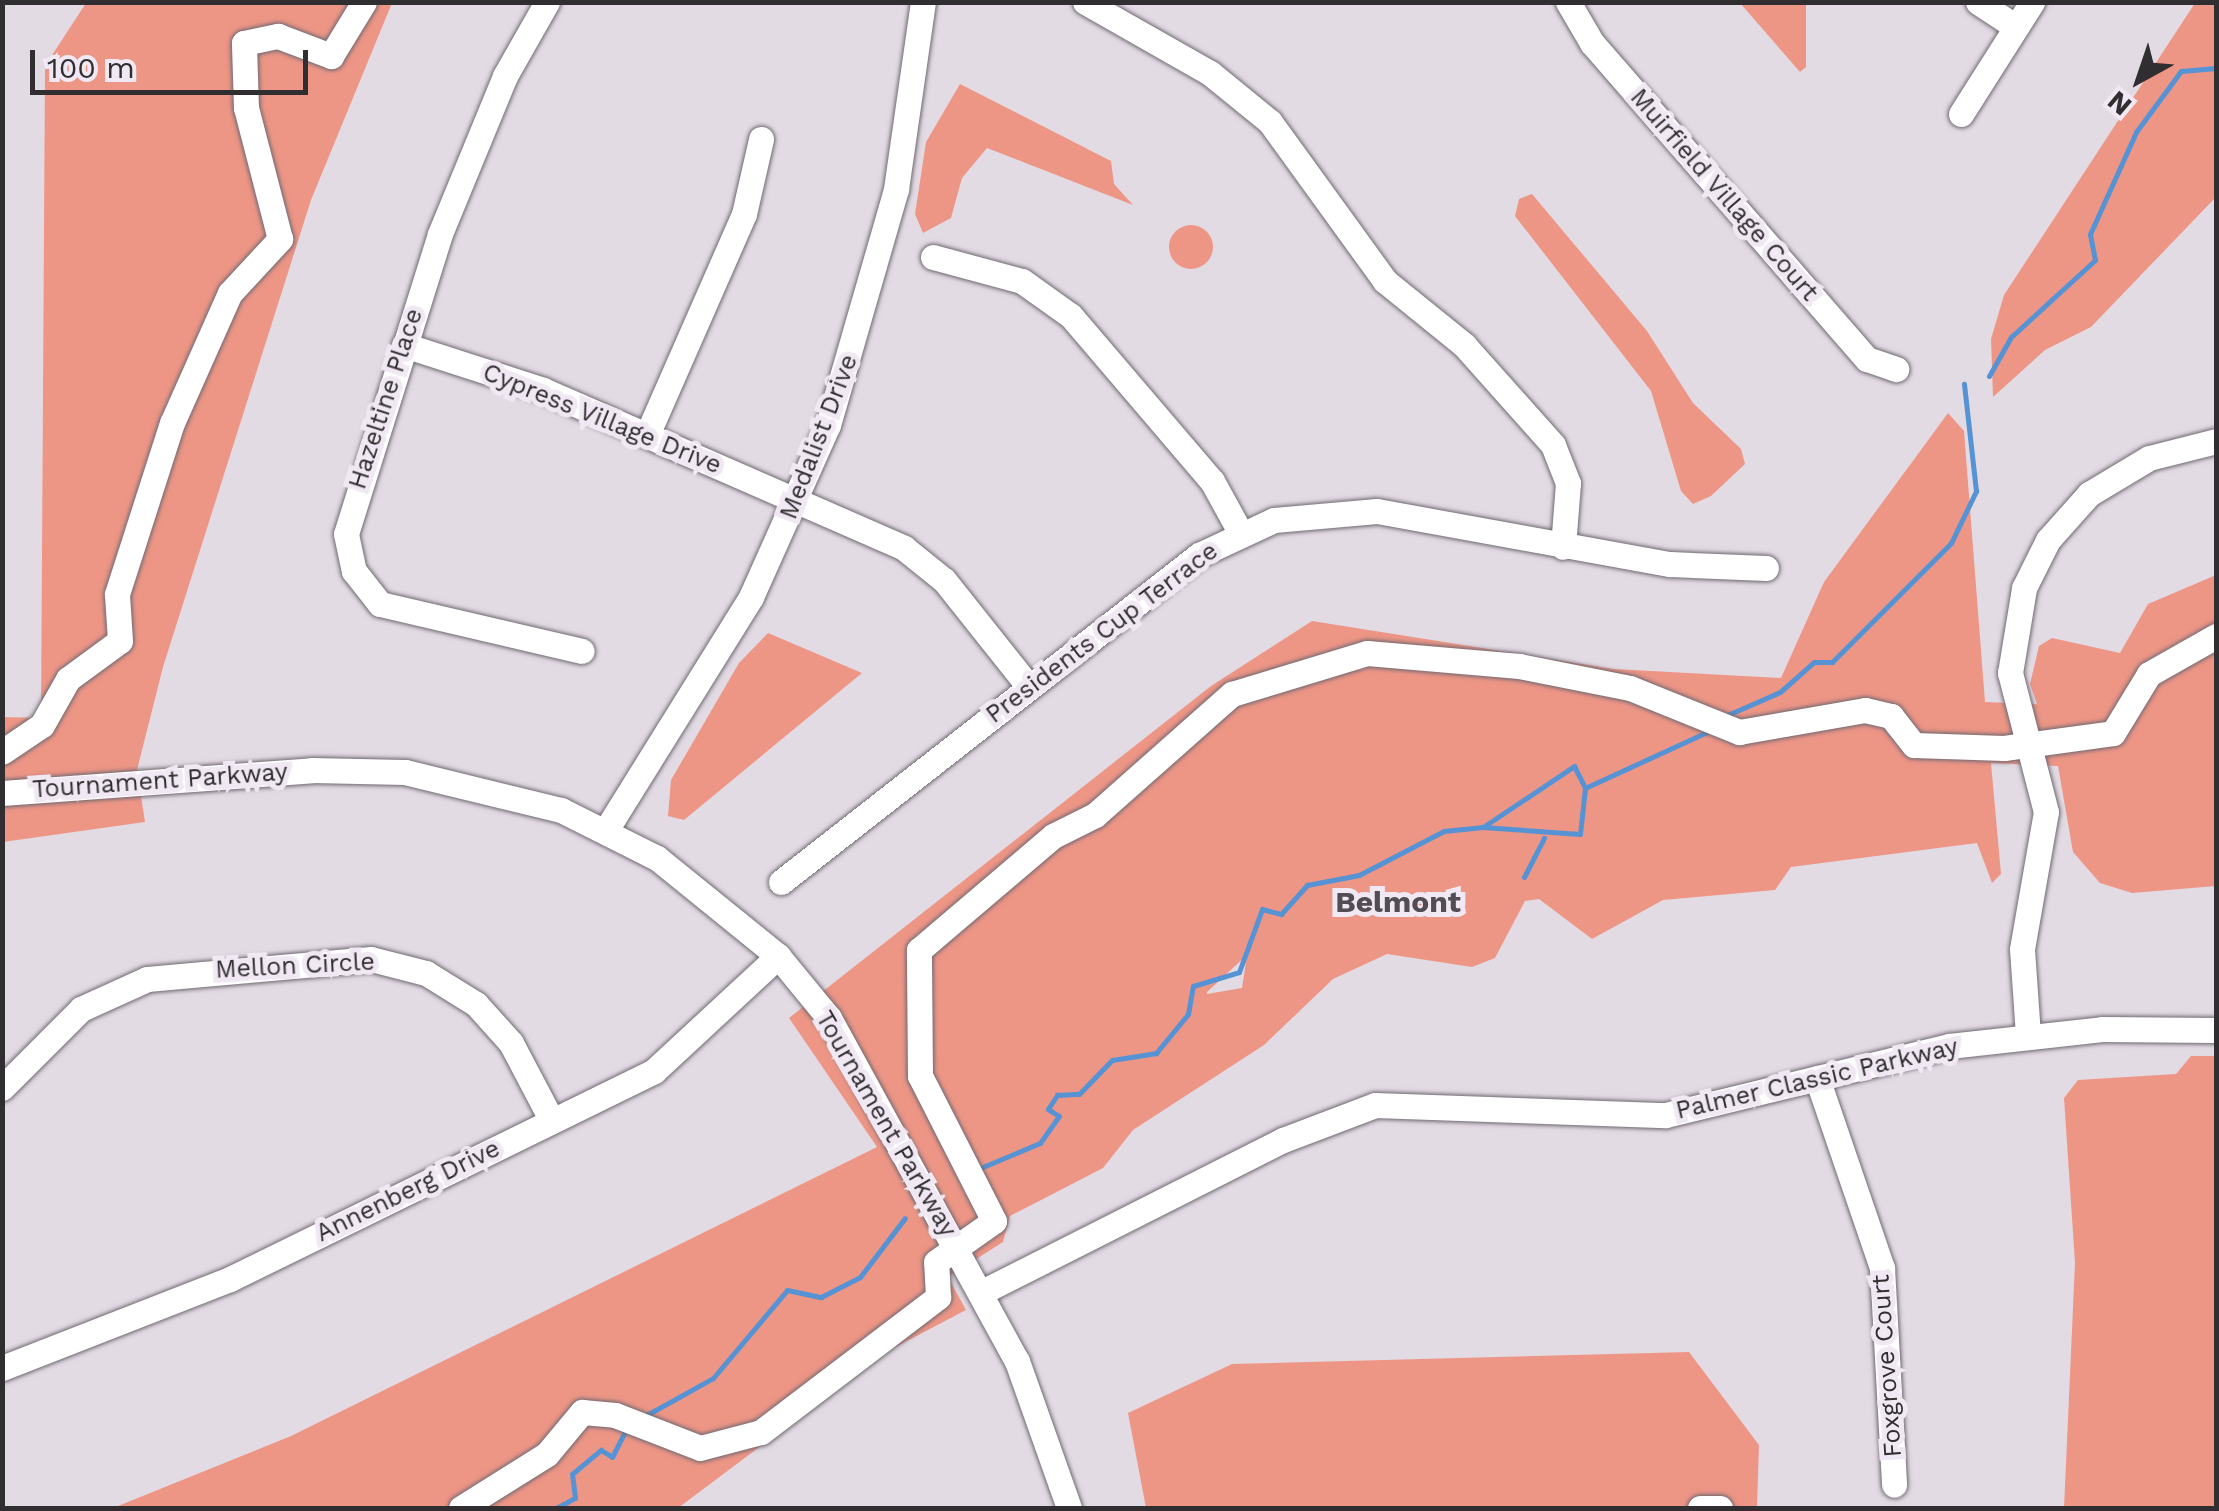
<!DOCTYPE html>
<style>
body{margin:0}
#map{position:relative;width:2219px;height:1511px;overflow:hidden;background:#e3dbe4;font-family:"Work Sans",sans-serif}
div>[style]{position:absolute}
.green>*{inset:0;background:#ee9686}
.round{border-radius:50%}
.stream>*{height:5px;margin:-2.5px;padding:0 2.5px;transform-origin:2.5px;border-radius:2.5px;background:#5593d5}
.roads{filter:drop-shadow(0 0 2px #706972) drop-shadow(0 0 2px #706972)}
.minor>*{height:25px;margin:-12.5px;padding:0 12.5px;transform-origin:12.5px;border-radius:12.5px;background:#fff}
span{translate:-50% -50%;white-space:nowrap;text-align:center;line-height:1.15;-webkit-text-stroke:10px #f0e8f2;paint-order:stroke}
.street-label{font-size:25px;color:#312e31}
.quarter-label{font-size:30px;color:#524c53;font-weight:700}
.frame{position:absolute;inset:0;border:5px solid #312e31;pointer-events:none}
.north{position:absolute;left:2089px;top:30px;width:100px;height:100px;-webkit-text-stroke:8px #f0e8f2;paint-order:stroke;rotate:220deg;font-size:28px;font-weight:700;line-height:40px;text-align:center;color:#312e31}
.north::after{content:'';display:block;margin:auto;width:35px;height:45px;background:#312e31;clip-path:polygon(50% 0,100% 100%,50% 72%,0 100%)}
.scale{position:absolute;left:30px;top:50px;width:278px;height:45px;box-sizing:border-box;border:5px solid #312e31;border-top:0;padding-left:12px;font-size:30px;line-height:35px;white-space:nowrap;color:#312e31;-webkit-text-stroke:8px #f0e8f2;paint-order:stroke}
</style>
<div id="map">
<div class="green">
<div style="clip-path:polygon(86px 3px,392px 3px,311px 200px,163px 667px,137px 770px,145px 822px,3px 842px,3px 717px,41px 718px,45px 66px)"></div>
<div style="clip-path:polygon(1740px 3px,1806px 3px,1806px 67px,1800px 72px)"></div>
<div style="clip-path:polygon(2195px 3px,2216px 3px,2216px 197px,2091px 327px,2045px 350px,1993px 397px,1991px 339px,2004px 295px)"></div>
<div style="clip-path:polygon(960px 84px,1111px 161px,1114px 184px,1133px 205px,987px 148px,962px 178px,951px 218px,923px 233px,915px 214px,926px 142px)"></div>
<div style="clip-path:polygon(1532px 194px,1647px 331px,1693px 403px,1741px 449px,1745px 464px,1711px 496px,1693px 504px,1681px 491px,1651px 391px,1515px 216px,1519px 199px)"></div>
<div class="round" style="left:1169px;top:225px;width:44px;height:44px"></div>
<div style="clip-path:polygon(evenodd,1948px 413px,1964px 431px,1985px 702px,2037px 704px,2030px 684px,2039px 646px,2052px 638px,2120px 653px,2148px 604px,2216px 575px,2216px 886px,2132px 893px,2100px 883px,2073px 852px,2058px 766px,1991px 763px,2001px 874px,1992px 883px,1977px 843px,1791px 867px,1775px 890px,1663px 900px,1592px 939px,1539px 899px,1525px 901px,1495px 958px,1472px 967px,1387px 954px,1333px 979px,1264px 1045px,1133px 1130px,1103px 1168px,1010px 1216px,1003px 1242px,948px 1277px,966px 1310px,886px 1352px,678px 1508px,113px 1508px,291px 1436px,877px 1147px,789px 1018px,1211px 686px,1312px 621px,1614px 669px,1781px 678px,1824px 582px,1948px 413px,1247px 955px,1242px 988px,1207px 994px,1207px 992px,1247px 955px)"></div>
<div style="clip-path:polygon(768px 633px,862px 673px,684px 820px,668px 816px,671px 780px,739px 663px)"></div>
<div style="clip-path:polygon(2191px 1056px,2216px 1056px,2216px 1508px,2064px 1508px,2075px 1263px,2064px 1098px,2078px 1080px,2176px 1074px)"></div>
<div style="clip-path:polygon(1689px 1352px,1759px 1445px,1757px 1508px,1146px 1508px,1128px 1413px,1232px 1364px)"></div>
</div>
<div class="stream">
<div style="left:1989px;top:376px;width:45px;rotate:-60.6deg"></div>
<div style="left:2011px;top:337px;width:114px;rotate:-42.5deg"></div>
<div style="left:2095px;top:260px;width:26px;rotate:-101deg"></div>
<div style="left:2090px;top:234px;width:112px;rotate:-65.7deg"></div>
<div style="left:2136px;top:132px;width:76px;rotate:-53.6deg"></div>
<div style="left:2181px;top:71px;width:35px;rotate:-5deg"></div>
<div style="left:1723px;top:717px;width:62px;rotate:-23.7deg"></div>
<div style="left:1780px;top:692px;width:45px;rotate:-41.4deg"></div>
<div style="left:1814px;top:662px;width:18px"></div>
<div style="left:1832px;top:662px;width:168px;rotate:-45deg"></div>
<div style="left:1951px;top:543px;width:58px;rotate:-64.3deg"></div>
<div style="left:1976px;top:491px;width:108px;rotate:-96.4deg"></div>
<div style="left:1483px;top:827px;width:97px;rotate:4.1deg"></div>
<div style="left:1580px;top:834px;width:46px;rotate:-83.8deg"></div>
<div style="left:1524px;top:877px;width:44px;rotate:-62.9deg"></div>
<div style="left:978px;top:1169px;width:67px;rotate:-22.8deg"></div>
<div style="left:1040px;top:1143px;width:33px;rotate:-55deg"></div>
<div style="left:1059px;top:1116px;width:13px;rotate:-148deg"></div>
<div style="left:1048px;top:1109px;width:17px;rotate:-57deg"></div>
<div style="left:1057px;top:1095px;width:22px;rotate:-3deg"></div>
<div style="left:1079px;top:1094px;width:47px;rotate:-45.9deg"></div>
<div style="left:1112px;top:1060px;width:45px;rotate:-9deg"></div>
<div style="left:1156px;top:1053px;width:50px;rotate:-50.6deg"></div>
<div style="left:1188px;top:1014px;width:28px;rotate:-80deg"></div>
<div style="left:1193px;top:986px;width:48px;rotate:-16.9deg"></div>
<div style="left:1239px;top:972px;width:67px;rotate:-69.9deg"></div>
<div style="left:1262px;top:909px;width:20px;rotate:15deg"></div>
<div style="left:1281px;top:914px;width:39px;rotate:-48deg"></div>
<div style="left:1307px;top:885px;width:53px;rotate:-10.9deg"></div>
<div style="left:1359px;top:875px;width:96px;rotate:-27.4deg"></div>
<div style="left:1444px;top:831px;width:39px;rotate:-6deg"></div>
<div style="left:1483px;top:827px;width:110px;rotate:-33.8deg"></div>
<div style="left:1574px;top:766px;width:25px;rotate:63deg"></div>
<div style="left:1585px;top:788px;width:136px;rotate:-24.7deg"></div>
<div style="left:643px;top:1417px;width:80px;rotate:-29.1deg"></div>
<div style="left:713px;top:1378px;width:115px;rotate:-49.9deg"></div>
<div style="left:787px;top:1290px;width:35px;rotate:12deg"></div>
<div style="left:821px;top:1297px;width:44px;rotate:-27.1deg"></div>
<div style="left:860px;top:1277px;width:74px;rotate:-52.7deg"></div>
<div style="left:556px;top:1508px;width:21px;rotate:-28deg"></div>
<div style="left:575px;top:1498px;width:24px;rotate:-97deg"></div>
<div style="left:572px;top:1474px;width:38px;rotate:-40deg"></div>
<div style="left:601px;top:1450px;width:13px;rotate:32deg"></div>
<div style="left:612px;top:1457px;width:31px;rotate:-63deg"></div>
</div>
<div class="roads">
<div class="minor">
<div style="left:547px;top:2px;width:85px;rotate:119.6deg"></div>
<div style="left:505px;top:76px;width:171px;rotate:112.4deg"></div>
<div style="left:440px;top:234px;width:314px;rotate:107.4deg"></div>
<div style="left:346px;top:534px;width:38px;rotate:78deg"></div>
<div style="left:354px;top:571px;width:42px;rotate:51.8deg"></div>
<div style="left:380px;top:604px;width:207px;rotate:13.1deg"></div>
<div style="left:1085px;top:2px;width:144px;rotate:29.6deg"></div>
<div style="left:1210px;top:73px;width:77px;rotate:39.2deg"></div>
<div style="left:1270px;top:122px;width:196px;rotate:54.1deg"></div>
<div style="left:1385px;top:281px;width:102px;rotate:39deg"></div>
<div style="left:1464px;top:345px;width:134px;rotate:48.3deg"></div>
<div style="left:1553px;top:445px;width:41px;rotate:68.5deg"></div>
<div style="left:1568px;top:483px;width:64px;rotate:94.5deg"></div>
<div style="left:1568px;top:2px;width:48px;rotate:59.7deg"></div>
<div style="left:1592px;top:43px;width:419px;rotate:49deg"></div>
<div style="left:1867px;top:359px;width:31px;rotate:19deg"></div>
<div style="left:1978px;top:2px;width:45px;rotate:33.3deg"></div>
<div style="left:1961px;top:114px;width:133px;rotate:-57.6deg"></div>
<div style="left:933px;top:257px;width:92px;rotate:15.1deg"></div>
<div style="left:1022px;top:281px;width:60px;rotate:35.5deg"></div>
<div style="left:1071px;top:316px;width:217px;rotate:49.5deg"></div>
<div style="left:1212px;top:481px;width:58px;rotate:61.2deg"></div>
<div style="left:404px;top:345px;width:146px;rotate:17.9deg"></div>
<div style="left:543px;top:390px;width:394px;rotate:23.6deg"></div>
<div style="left:904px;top:548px;width:51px;rotate:38.7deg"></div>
<div style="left:944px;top:580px;width:137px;rotate:51.5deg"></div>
<div style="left:647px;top:435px;width:241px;rotate:-66.3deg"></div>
<div style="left:744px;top:214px;width:77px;rotate:-77.2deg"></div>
<div style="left:2px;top:752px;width:48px;rotate:-34deg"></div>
<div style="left:42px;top:725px;width:53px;rotate:-60.5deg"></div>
<div style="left:68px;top:679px;width:64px;rotate:-36.2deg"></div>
<div style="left:120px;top:641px;width:47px;rotate:-93.7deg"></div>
<div style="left:117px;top:594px;width:180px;rotate:-72.2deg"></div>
<div style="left:172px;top:423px;width:142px;rotate:-66deg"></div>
<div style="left:230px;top:293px;width:74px;rotate:-47.2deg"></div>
<div style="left:280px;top:239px;width:135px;rotate:-104.5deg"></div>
<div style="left:246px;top:108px;width:65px;rotate:-91.8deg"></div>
<div style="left:244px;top:43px;width:35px;rotate:-12deg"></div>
<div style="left:278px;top:36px;width:57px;rotate:20.7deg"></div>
<div style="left:331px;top:56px;width:63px;rotate:-58.6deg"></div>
<div style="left:2px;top:793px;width:311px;rotate:-4.2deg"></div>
<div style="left:312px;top:770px;width:93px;rotate:1.2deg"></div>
<div style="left:405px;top:772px;width:161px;rotate:13.7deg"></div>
<div style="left:561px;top:810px;width:107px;rotate:26.6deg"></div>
<div style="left:657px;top:858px;width:156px;rotate:39deg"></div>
<div style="left:778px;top:956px;width:80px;rotate:50.6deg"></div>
<div style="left:829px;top:1018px;width:391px;rotate:61.3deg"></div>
<div style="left:1017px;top:1361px;width:156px;rotate:70.5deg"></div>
<div style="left:606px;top:830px;width:274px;rotate:-58.1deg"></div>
<div style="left:751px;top:597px;width:188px;rotate:-65.9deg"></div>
<div style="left:828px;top:425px;width:246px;rotate:-73.9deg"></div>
<div style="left:896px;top:189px;width:189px;rotate:-81.8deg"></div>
<div style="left:781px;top:882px;width:531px;rotate:-38.04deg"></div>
<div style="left:1199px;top:555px;width:83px;rotate:-25deg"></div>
<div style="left:1274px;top:520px;width:103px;rotate:-5deg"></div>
<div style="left:1377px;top:511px;width:298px;rotate:10.3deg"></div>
<div style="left:1670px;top:564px;width:96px;rotate:2.4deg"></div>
<div style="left:2028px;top:1035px;width:86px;rotate:-94deg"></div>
<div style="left:2022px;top:949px;width:139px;rotate:-80.1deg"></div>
<div style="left:2046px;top:812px;width:144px;rotate:-104.5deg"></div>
<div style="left:2010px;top:673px;width:86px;rotate:-80.6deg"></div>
<div style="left:2024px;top:588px;width:54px;rotate:-63.4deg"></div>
<div style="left:2048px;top:540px;width:62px;rotate:-48.3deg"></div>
<div style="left:2089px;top:494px;width:70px;rotate:-31deg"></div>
<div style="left:2149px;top:458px;width:69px;rotate:-14.2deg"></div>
<div style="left:1817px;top:1078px;width:201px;rotate:71.1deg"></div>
<div style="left:1882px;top:1268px;width:217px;rotate:86.8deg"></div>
<div style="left:2px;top:1088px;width:112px;rotate:-45deg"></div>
<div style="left:81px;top:1009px;width:72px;rotate:-24.4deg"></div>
<div style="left:147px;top:979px;width:225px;rotate:-5.1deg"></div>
<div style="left:371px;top:959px;width:57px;rotate:14.3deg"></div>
<div style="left:426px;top:973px;width:59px;rotate:31.8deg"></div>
<div style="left:476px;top:1004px;width:52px;rotate:48.1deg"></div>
<div style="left:511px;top:1043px;width:88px;rotate:62.3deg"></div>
<div style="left:982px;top:1292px;width:337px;rotate:-26.8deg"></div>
<div style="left:1283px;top:1140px;width:98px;rotate:-20.8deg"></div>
<div style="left:1375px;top:1105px;width:291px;rotate:2deg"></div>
<div style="left:1666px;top:1115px;width:291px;rotate:-13.7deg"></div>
<div style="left:1949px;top:1046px;width:154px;rotate:-6.3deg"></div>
<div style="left:2102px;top:1029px;width:114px;rotate:0.5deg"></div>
<div style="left:2px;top:1368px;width:245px;rotate:-21.3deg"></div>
<div style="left:230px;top:1279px;width:472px;rotate:-26.1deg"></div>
<div style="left:654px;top:1071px;width:169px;rotate:-42.8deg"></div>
<div style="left:461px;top:1508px;width:102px;rotate:-32.1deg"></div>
<div style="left:547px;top:1454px;width:55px;rotate:-50.2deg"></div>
<div style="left:582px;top:1412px;width:33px;rotate:5deg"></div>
<div style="left:615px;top:1415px;width:91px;rotate:21.2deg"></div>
<div style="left:700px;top:1448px;width:63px;rotate:-14.7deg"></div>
<div style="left:761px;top:1432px;width:223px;rotate:-37.3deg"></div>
<div style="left:938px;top:1297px;width:35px;rotate:-93deg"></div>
<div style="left:936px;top:1262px;width:71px;rotate:-35.3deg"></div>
<div style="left:994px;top:1221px;width:163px;rotate:-117deg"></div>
<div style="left:920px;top:1076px;width:126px;rotate:-90.5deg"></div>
<div style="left:919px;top:950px;width:176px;rotate:-40.4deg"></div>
<div style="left:1053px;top:836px;width:47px;rotate:-26.6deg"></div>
<div style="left:1095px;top:815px;width:183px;rotate:-41.5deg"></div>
<div style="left:1232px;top:694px;width:141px;rotate:-16.9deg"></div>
<div style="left:1367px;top:653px;width:153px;rotate:4.9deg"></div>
<div style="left:1519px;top:666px;width:113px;rotate:11.2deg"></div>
<div style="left:1630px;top:688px;width:118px;rotate:22deg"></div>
<div style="left:1739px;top:732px;width:128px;rotate:-9.9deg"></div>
<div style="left:1865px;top:710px;width:27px;rotate:13deg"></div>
<div style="left:1891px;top:716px;width:37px;rotate:52deg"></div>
<div style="left:1914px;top:745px;width:90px;rotate:1.9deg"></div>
<div style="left:2004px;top:748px;width:110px;rotate:-7.8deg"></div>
<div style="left:2113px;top:733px;width:69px;rotate:-58.6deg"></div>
<div style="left:2149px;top:674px;width:77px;rotate:-29.6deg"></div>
<div style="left:1700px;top:1508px;width:20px"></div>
</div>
</div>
<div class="street-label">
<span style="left:1724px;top:195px;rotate:49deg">Muirfield Village Court</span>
<span style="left:386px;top:399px;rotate:-72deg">Hazeltine Place</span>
<span style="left:602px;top:419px;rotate:22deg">Cypress Village Drive</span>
<span style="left:819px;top:437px;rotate:-69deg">Medalist Drive</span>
<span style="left:1102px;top:633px;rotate:-37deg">Presidents Cup Terrace</span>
<span style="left:160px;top:781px;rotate:-4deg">Tournament Parkway</span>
<span style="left:295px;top:966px;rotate:-3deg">Mellon Circle</span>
<span style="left:1817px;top:1079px;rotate:-13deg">Palmer Classic Parkway</span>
<span style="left:886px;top:1124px;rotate:60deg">Tournament Parkway</span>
<span style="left:408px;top:1191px;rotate:-26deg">Annenberg Drive</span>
<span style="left:1887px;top:1366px;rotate:-94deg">Foxgrove Court</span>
</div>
<div class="quarter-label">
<span style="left:1398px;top:902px">Belmont</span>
</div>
<div class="frame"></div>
<div class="north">N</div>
<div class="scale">100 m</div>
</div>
